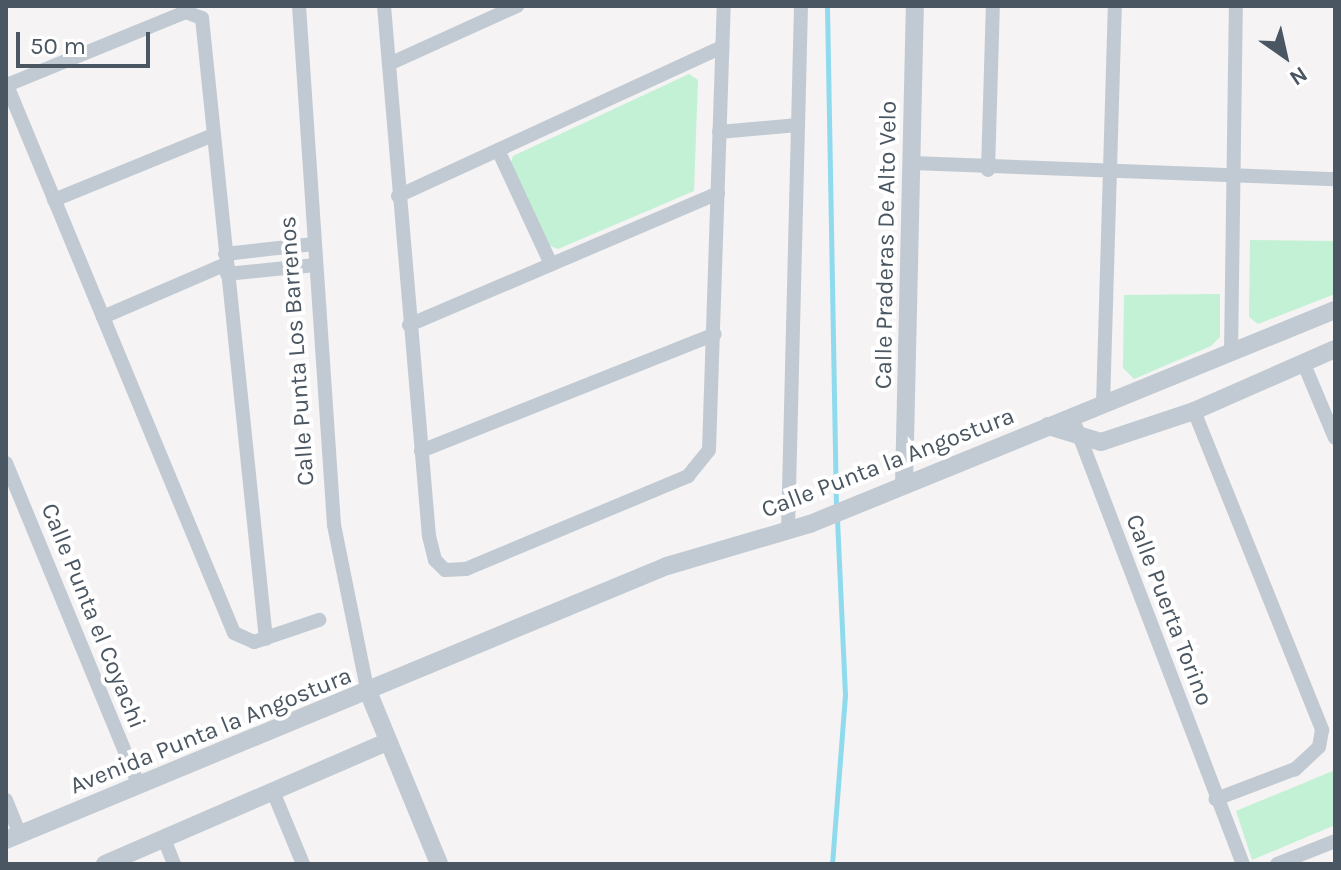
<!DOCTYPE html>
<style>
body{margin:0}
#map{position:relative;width:1341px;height:870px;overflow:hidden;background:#f5f3f3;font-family:Karla,sans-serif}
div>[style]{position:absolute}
.green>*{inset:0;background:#c3f1d5}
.stream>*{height:5px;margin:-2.5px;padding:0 2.5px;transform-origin:2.5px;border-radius:2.5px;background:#90daee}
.minor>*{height:14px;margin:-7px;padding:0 7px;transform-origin:7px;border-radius:7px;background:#c1cad2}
.tertiary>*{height:18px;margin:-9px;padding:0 9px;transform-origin:9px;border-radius:9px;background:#c1cad2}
span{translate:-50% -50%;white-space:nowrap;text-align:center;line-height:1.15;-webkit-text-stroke:8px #fff;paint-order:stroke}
.street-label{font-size:24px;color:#4a5661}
.frame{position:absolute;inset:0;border:8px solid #4a5661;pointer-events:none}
.north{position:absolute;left:1245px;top:16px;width:80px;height:80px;-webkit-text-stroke:6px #fff;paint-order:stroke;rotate:146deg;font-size:22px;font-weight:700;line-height:32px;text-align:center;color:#4a5661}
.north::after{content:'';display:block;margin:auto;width:28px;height:36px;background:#4a5661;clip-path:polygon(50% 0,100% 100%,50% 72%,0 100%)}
.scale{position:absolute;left:16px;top:32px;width:134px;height:36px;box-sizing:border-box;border:4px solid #4a5661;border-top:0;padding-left:10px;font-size:24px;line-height:28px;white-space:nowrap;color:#4a5661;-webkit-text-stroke:6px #fff;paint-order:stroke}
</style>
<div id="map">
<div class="green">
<div style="clip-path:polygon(689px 74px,698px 80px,694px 191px,558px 249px,548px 245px,510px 165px,513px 156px)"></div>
<div style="clip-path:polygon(1250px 240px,1335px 241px,1335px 294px,1258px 324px,1249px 317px)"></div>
<div style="clip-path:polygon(1220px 294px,1220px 337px,1211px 346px,1134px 379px,1123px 368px,1124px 295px)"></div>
<div style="clip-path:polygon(1335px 770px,1335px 825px,1252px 860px,1236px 811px)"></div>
</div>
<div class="stream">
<div style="left:827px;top:6px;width:503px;rotate:88.97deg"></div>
<div style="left:832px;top:864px;width:169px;rotate:-85.6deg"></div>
<div style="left:845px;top:695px;width:176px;rotate:-92.6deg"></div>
</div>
<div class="minor">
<div style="left:299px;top:6px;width:520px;rotate:86.14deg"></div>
<div style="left:334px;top:525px;width:167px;rotate:78.6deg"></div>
<div style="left:384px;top:6px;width:532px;rotate:85.15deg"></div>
<div style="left:429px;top:536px;width:25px;rotate:76deg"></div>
<div style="left:435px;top:560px;width:14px;rotate:45deg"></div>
<div style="left:445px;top:570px;width:21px;rotate:-3deg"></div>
<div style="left:466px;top:569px;width:241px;rotate:-22.7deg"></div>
<div style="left:688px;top:476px;width:33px;rotate:-51deg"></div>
<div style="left:709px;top:450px;width:444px;rotate:-88.1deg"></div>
<div style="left:389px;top:64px;width:141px;rotate:-24.4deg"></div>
<div style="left:6px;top:83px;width:595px;rotate:67.48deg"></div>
<div style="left:234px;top:633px;width:22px;rotate:24deg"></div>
<div style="left:254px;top:642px;width:69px;rotate:-18.7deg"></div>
<div style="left:7px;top:85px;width:193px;rotate:-22.2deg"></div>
<div style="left:186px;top:12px;width:17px;rotate:21deg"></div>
<div style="left:202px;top:18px;width:624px;rotate:84.12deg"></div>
<div style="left:719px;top:132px;width:79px;rotate:-5.1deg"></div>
<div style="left:498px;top:150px;width:126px;rotate:65.1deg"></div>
<div style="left:912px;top:163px;width:423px;rotate:2.2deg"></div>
<div style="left:988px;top:170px;width:164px;rotate:-88.3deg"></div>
<div style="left:398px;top:196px;width:357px;rotate:-24.7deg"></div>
<div style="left:54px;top:200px;width:172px;rotate:-22.2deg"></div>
<div style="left:225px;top:254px;width:89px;rotate:-6.5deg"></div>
<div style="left:227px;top:274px;width:89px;rotate:-5.8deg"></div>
<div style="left:103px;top:317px;width:134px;rotate:-23.3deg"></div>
<div style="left:409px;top:325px;width:336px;rotate:-23.1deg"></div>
<div style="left:1231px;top:354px;width:348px;rotate:-89.2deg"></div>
<div style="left:1303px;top:362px;width:82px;rotate:67.2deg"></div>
<div style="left:1103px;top:405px;width:399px;rotate:-88.3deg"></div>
<div style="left:1194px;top:411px;width:344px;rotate:68.1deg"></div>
<div style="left:1322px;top:730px;width:17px;rotate:100deg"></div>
<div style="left:1319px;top:747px;width:33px;rotate:137deg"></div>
<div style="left:1295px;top:769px;width:85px;rotate:159.2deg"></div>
<div style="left:1076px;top:427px;width:468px;rotate:69.1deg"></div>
<div style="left:421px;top:451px;width:316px;rotate:-21.7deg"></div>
<div style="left:6px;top:463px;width:349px;rotate:67.6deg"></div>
<div style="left:788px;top:530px;width:524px;rotate:-88.58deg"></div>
<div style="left:274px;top:794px;width:76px;rotate:67.5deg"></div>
<div style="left:6px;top:800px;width:37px;rotate:68deg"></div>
<div style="left:164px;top:839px;width:27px;rotate:68deg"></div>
<div style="left:1277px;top:864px;width:62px;rotate:-21.6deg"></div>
</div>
<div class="tertiary">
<div style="left:1048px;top:426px;width:55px;rotate:16.8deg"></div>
<div style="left:1101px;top:442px;width:98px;rotate:-18.4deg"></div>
<div style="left:1194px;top:411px;width:154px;rotate:-23.7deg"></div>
<div style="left:904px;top:485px;width:479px;rotate:-88.7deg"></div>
<div style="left:367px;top:689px;width:189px;rotate:67.6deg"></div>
<div style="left:6px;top:840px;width:716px;rotate:-22.52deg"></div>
<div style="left:667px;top:566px;width:149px;rotate:-16.4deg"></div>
<div style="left:810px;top:524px;width:567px;rotate:-22.18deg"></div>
<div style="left:105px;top:864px;width:307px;rotate:-23.4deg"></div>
</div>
<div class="street-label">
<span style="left:886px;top:245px;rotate:-89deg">Calle Praderas De Alto Velo</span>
<span style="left:297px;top:351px;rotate:-94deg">Calle Punta Los Barrenos</span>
<span style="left:888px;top:463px;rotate:-21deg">Calle Punta la Angostura</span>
<span style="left:1169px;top:610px;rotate:69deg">Calle Puerta Torino</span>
<span style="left:93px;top:616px;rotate:68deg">Calle Punta el Coyachi</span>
<span style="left:211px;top:731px;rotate:-22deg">Avenida Punta la Angostura</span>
</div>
<div class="frame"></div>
<div class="north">N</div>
<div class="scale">50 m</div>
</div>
